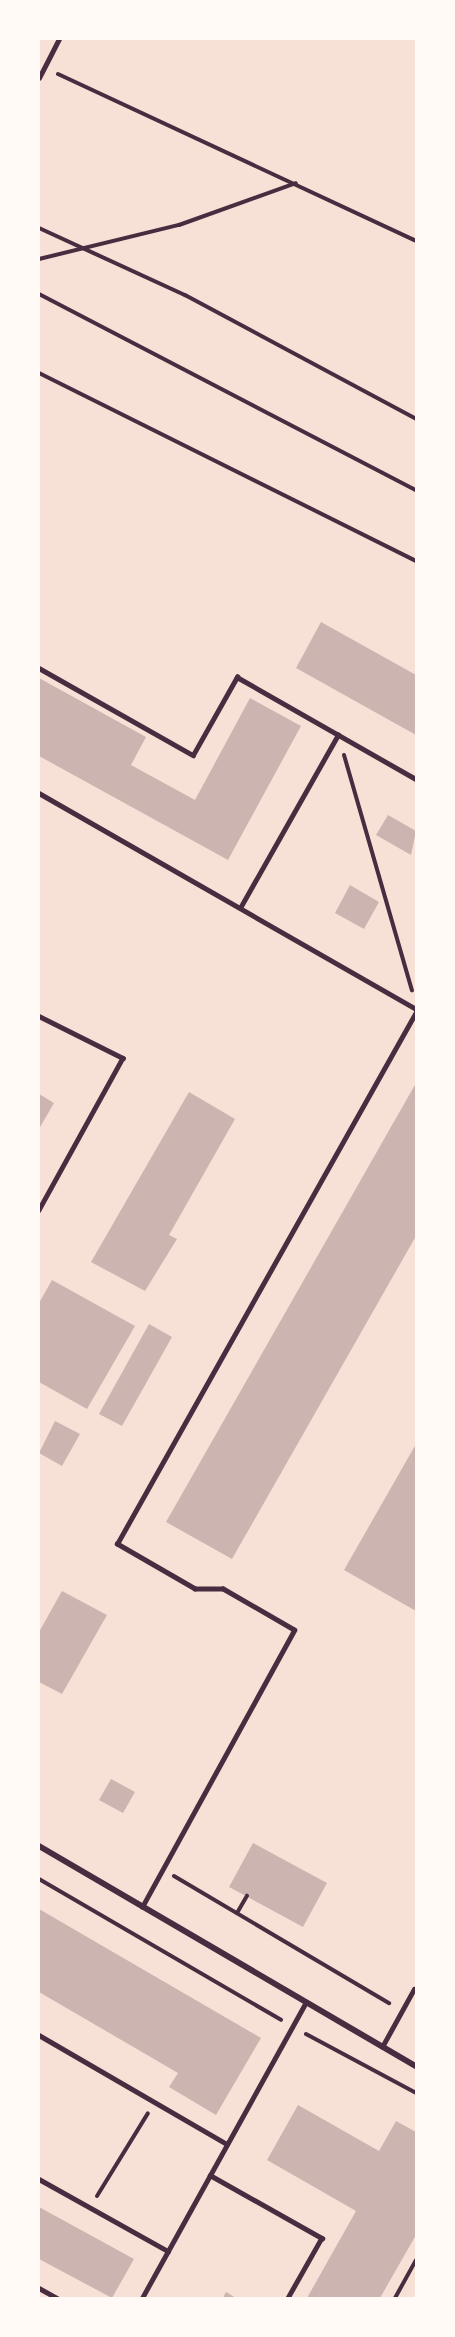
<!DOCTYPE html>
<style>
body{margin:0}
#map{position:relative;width:455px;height:2337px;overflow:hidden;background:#f7e1d7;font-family:Commissioner,sans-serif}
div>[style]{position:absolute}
.building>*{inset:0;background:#ccb4b1}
.path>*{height:4px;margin:-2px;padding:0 2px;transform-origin:2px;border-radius:2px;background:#4a2c40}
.service>*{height:4.5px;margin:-2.25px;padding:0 2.25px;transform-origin:2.25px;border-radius:2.25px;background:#4a2c40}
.minor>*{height:6px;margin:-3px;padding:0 3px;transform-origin:3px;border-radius:3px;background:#4a2c40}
span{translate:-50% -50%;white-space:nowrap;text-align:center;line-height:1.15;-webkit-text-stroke:4.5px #fffaf5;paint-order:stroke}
.frame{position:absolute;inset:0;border:40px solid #fffaf5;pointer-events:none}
</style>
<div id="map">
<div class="building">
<div style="clip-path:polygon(321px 622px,416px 675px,416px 735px,296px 668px)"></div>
<div style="clip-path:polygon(39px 678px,146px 737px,131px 765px,195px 800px,250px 698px,301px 726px,228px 860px,39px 756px)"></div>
<div style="clip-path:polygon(388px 815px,416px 831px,411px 855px,376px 835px)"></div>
<div style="clip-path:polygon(350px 885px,379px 902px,364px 929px,335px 913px)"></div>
<div style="clip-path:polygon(416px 1083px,416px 1236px,232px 1559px,166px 1522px)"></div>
<div style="clip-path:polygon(189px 1092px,235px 1119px,169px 1235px,177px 1239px,145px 1291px,91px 1262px)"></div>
<div style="clip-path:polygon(39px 1094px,54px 1103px,39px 1129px)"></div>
<div style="clip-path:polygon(52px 1280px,135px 1326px,87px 1409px,39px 1382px,39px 1303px)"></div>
<div style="clip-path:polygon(149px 1324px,172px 1337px,122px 1426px,99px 1414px)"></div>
<div style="clip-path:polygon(55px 1421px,80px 1434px,62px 1466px,39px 1453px)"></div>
<div style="clip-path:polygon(416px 1444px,416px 1611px,344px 1570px)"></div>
<div style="clip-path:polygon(62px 1591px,107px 1615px,62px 1694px,39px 1682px,39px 1632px)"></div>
<div style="clip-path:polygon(111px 1779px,135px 1792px,123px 1813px,99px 1800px)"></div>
<div style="clip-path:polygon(253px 1843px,327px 1883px,303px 1927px,229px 1887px)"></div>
<div style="clip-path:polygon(39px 1909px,261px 2038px,216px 2115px,169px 2087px,178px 2073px,39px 1992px)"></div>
<div style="clip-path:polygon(298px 2105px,379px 2151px,396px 2121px,416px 2132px,416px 2235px,380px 2298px,307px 2298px,356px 2211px,267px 2160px)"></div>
<div style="clip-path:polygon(39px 2207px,134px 2259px,112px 2298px,39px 2259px)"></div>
<div style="clip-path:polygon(226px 2292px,236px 2298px,223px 2298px)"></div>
</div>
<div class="path">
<div style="left:58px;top:74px;width:395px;rotate:25deg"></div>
<div style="left:39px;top:228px;width:161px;rotate:24.7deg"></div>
<div style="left:185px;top:295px;width:262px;rotate:28.2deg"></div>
<div style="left:39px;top:259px;width:144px;rotate:-13.7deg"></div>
<div style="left:179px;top:225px;width:124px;rotate:-19.7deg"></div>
<div style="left:39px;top:294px;width:425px;rotate:27.5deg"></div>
<div style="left:39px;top:373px;width:421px;rotate:26.5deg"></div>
<div style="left:344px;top:755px;width:245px;rotate:73.9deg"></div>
<div style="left:174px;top:1876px;width:250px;rotate:30.6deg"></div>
<div style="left:39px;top:1879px;width:280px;rotate:30.2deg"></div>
<div style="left:237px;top:1913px;width:20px;rotate:-60deg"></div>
<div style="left:306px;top:2034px;width:125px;rotate:28.2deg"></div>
<div style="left:97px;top:2196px;width:97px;rotate:-58.4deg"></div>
<div style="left:395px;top:2298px;width:43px;rotate:-61.1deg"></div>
</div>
<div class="service">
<div style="left:39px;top:78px;width:44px;rotate:-62.9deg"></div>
<div style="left:39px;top:668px;width:177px;rotate:29.5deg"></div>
<div style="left:193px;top:755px;width:90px;rotate:-60.6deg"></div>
<div style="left:237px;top:677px;width:206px;rotate:29.7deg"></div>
<div style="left:39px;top:793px;width:434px;rotate:29.8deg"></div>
<div style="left:240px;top:908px;width:199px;rotate:-60.5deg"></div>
<div style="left:39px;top:1016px;width:94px;rotate:26.6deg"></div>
<div style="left:123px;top:1058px;width:174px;rotate:118.9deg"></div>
<div style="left:142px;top:1907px;width:316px;rotate:-61.2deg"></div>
<div style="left:294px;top:1630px;width:82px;rotate:-150deg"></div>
<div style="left:223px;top:1589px;width:28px;rotate:180deg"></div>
<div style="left:195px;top:1589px;width:90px;rotate:-150deg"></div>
<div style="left:117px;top:1544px;width:610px;rotate:-60.66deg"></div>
<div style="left:39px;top:2035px;width:217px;rotate:30.1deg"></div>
<div style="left:382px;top:2047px;width:66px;rotate:-61.1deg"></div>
<div style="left:210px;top:2175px;width:129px;rotate:29.4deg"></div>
<div style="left:322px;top:2238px;width:69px;rotate:119.5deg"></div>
<div style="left:39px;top:2179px;width:148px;rotate:29.2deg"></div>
<div style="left:39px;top:2288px;width:21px;rotate:29deg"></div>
<div style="left:142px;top:2298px;width:338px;rotate:-61deg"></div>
</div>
<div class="minor">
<div style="left:39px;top:1846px;width:436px;rotate:30.3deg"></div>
</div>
<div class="frame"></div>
</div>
